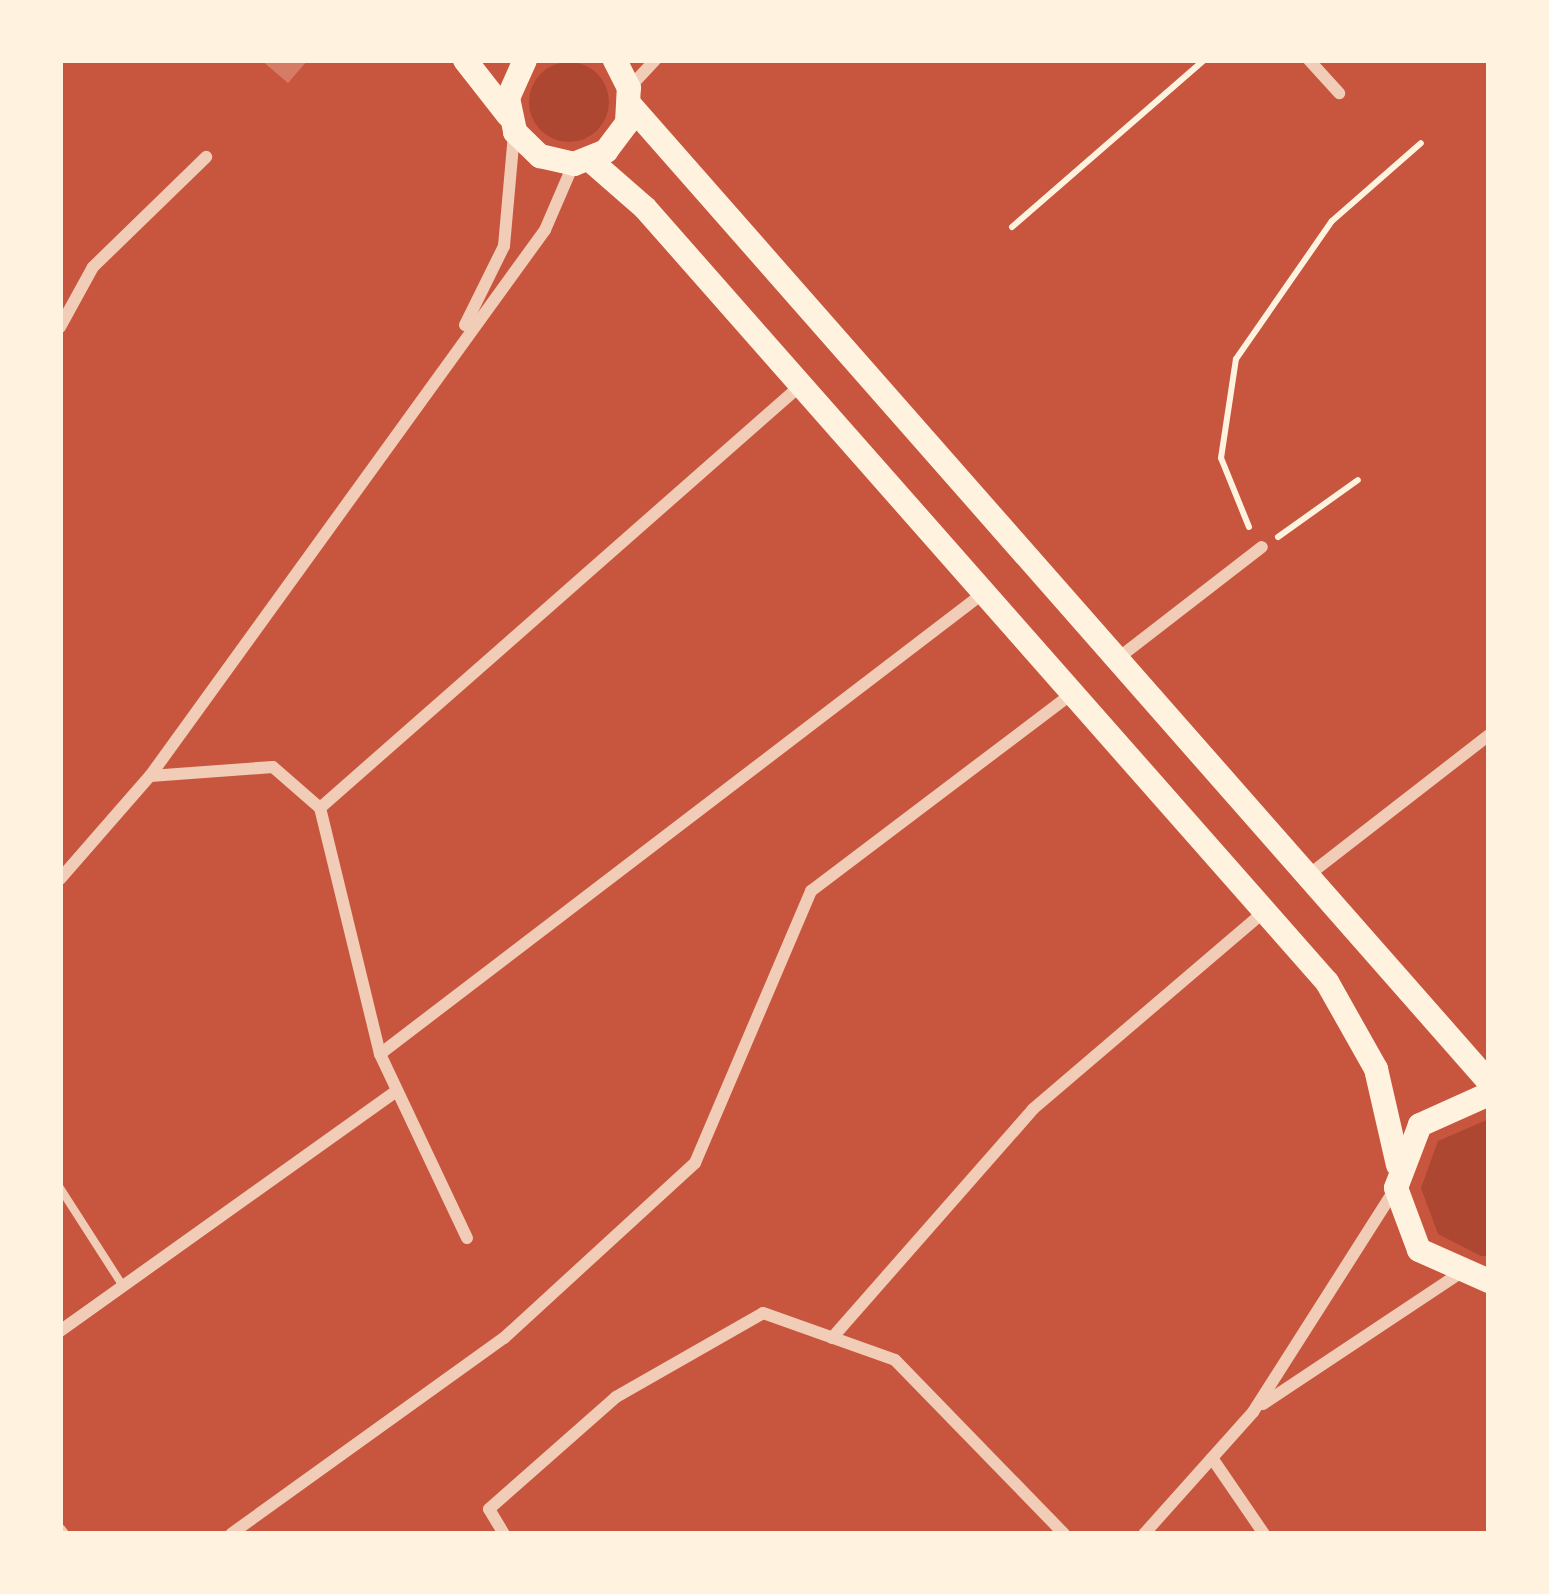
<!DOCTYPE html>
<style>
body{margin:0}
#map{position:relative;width:1549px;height:1594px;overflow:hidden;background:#c8553d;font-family:"DM Sans",sans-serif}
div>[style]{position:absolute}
.green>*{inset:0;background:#ae4732}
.round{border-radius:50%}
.building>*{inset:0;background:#d67c66}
.path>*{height:6px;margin:-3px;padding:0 3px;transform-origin:3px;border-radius:3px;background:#fff3e0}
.service>*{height:8px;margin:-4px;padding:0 4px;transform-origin:4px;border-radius:4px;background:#f1ccb7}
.minor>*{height:12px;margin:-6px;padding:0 6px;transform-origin:6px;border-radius:6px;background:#f1ccb7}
.primary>*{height:24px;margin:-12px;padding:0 12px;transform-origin:12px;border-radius:12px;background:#fff3e0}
span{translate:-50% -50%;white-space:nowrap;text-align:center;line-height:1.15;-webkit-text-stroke:9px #fff3e0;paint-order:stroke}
.frame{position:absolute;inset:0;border:63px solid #fff3e0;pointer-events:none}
</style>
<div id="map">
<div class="green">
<div class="round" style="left:529px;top:62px;width:80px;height:80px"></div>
<div style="clip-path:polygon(1489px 1119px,1489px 1256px,1481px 1256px,1438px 1234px,1421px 1188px,1438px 1141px)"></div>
</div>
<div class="building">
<div style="clip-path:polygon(261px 60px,308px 60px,288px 83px)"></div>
</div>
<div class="path">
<div style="left:1012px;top:227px;width:254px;rotate:-41deg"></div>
<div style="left:1249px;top:527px;width:74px;rotate:-112.1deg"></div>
<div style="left:1221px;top:458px;width:100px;rotate:-81.4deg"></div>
<div style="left:1236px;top:359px;width:168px;rotate:-55.2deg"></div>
<div style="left:1332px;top:221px;width:118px;rotate:-41.2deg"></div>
<div style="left:1278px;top:537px;width:98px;rotate:-35.5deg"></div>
</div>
<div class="service">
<div style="left:60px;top:1188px;width:117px;rotate:57.3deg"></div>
</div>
<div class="minor">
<div style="left:1309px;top:60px;width:45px;rotate:47.7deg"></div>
<div style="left:630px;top:87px;width:37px;rotate:-47deg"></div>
<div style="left:465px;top:325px;width:88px;rotate:-63.7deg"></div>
<div style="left:504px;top:246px;width:113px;rotate:-84.9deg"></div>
<div style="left:60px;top:327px;width:68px;rotate:-61.2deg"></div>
<div style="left:93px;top:267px;width:158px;rotate:-44.2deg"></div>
<div style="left:1117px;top:659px;width:183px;rotate:-37.7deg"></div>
<div style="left:150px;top:776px;width:123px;rotate:-4.2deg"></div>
<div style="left:273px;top:767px;width:62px;rotate:41.1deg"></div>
<div style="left:1306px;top:877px;width:232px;rotate:-37.8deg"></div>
<div style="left:60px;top:879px;width:137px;rotate:-48.9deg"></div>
<div style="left:150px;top:776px;width:674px;rotate:-54.12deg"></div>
<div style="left:545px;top:230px;width:71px;rotate:-66.7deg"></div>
<div style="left:380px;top:1054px;width:761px;rotate:-37.37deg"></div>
<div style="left:467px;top:1238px;width:204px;rotate:-115.3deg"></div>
<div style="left:380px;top:1054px;width:253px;rotate:-103.7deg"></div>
<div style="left:320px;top:808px;width:641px;rotate:-41.33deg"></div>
<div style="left:60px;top:1331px;width:412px;rotate:-35.5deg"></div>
<div style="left:832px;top:1338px;width:305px;rotate:-48.7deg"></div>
<div style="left:1033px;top:1109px;width:304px;rotate:-40.5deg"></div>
<div style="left:1263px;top:1404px;width:233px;rotate:-33.6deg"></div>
<div style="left:1212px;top:1458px;width:92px;rotate:55.6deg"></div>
<div style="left:60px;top:1530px;width:5px;rotate:53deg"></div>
<div style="left:231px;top:1534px;width:336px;rotate:-35.7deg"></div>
<div style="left:504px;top:1338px;width:259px;rotate:-42.5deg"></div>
<div style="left:695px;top:1163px;width:296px;rotate:-66.9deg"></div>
<div style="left:811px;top:891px;width:328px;rotate:-37.1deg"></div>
<div style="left:504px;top:1534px;width:29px;rotate:-121deg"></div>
<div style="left:489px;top:1509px;width:169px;rotate:-41.4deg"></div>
<div style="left:616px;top:1397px;width:169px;rotate:-29.7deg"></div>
<div style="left:763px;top:1313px;width:140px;rotate:19.6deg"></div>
<div style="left:895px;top:1360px;width:243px;rotate:45.8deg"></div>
<div style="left:1144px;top:1534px;width:164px;rotate:-48.2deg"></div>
<div style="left:1253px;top:1412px;width:264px;rotate:-57.5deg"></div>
</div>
<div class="primary">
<div style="left:465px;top:60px;width:70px;rotate:52deg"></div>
<div style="left:525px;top:60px;width:42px;rotate:114.1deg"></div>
<div style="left:508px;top:98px;width:35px;rotate:78deg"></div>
<div style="left:515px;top:132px;width:35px;rotate:44deg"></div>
<div style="left:540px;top:156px;width:35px;rotate:13deg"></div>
<div style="left:574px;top:164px;width:35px;rotate:-22deg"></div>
<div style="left:606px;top:151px;width:35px;rotate:-53deg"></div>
<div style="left:627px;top:123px;width:35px;rotate:-87deg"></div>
<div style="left:629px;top:88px;width:31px;rotate:-117deg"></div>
<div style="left:631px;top:106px;width:1300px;rotate:48.68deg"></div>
<div style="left:590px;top:160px;width:73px;rotate:41.1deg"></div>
<div style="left:645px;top:208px;width:1032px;rotate:48.62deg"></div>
<div style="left:1327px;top:982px;width:100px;rotate:60.6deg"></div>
<div style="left:1376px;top:1069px;width:98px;rotate:77.1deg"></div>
<div style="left:1489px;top:1094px;width:76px;rotate:155.8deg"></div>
<div style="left:1420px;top:1125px;width:67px;rotate:110.9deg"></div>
<div style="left:1396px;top:1188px;width:66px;rotate:69.6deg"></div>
<div style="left:1419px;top:1250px;width:77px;rotate:23.9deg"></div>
</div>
<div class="frame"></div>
</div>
